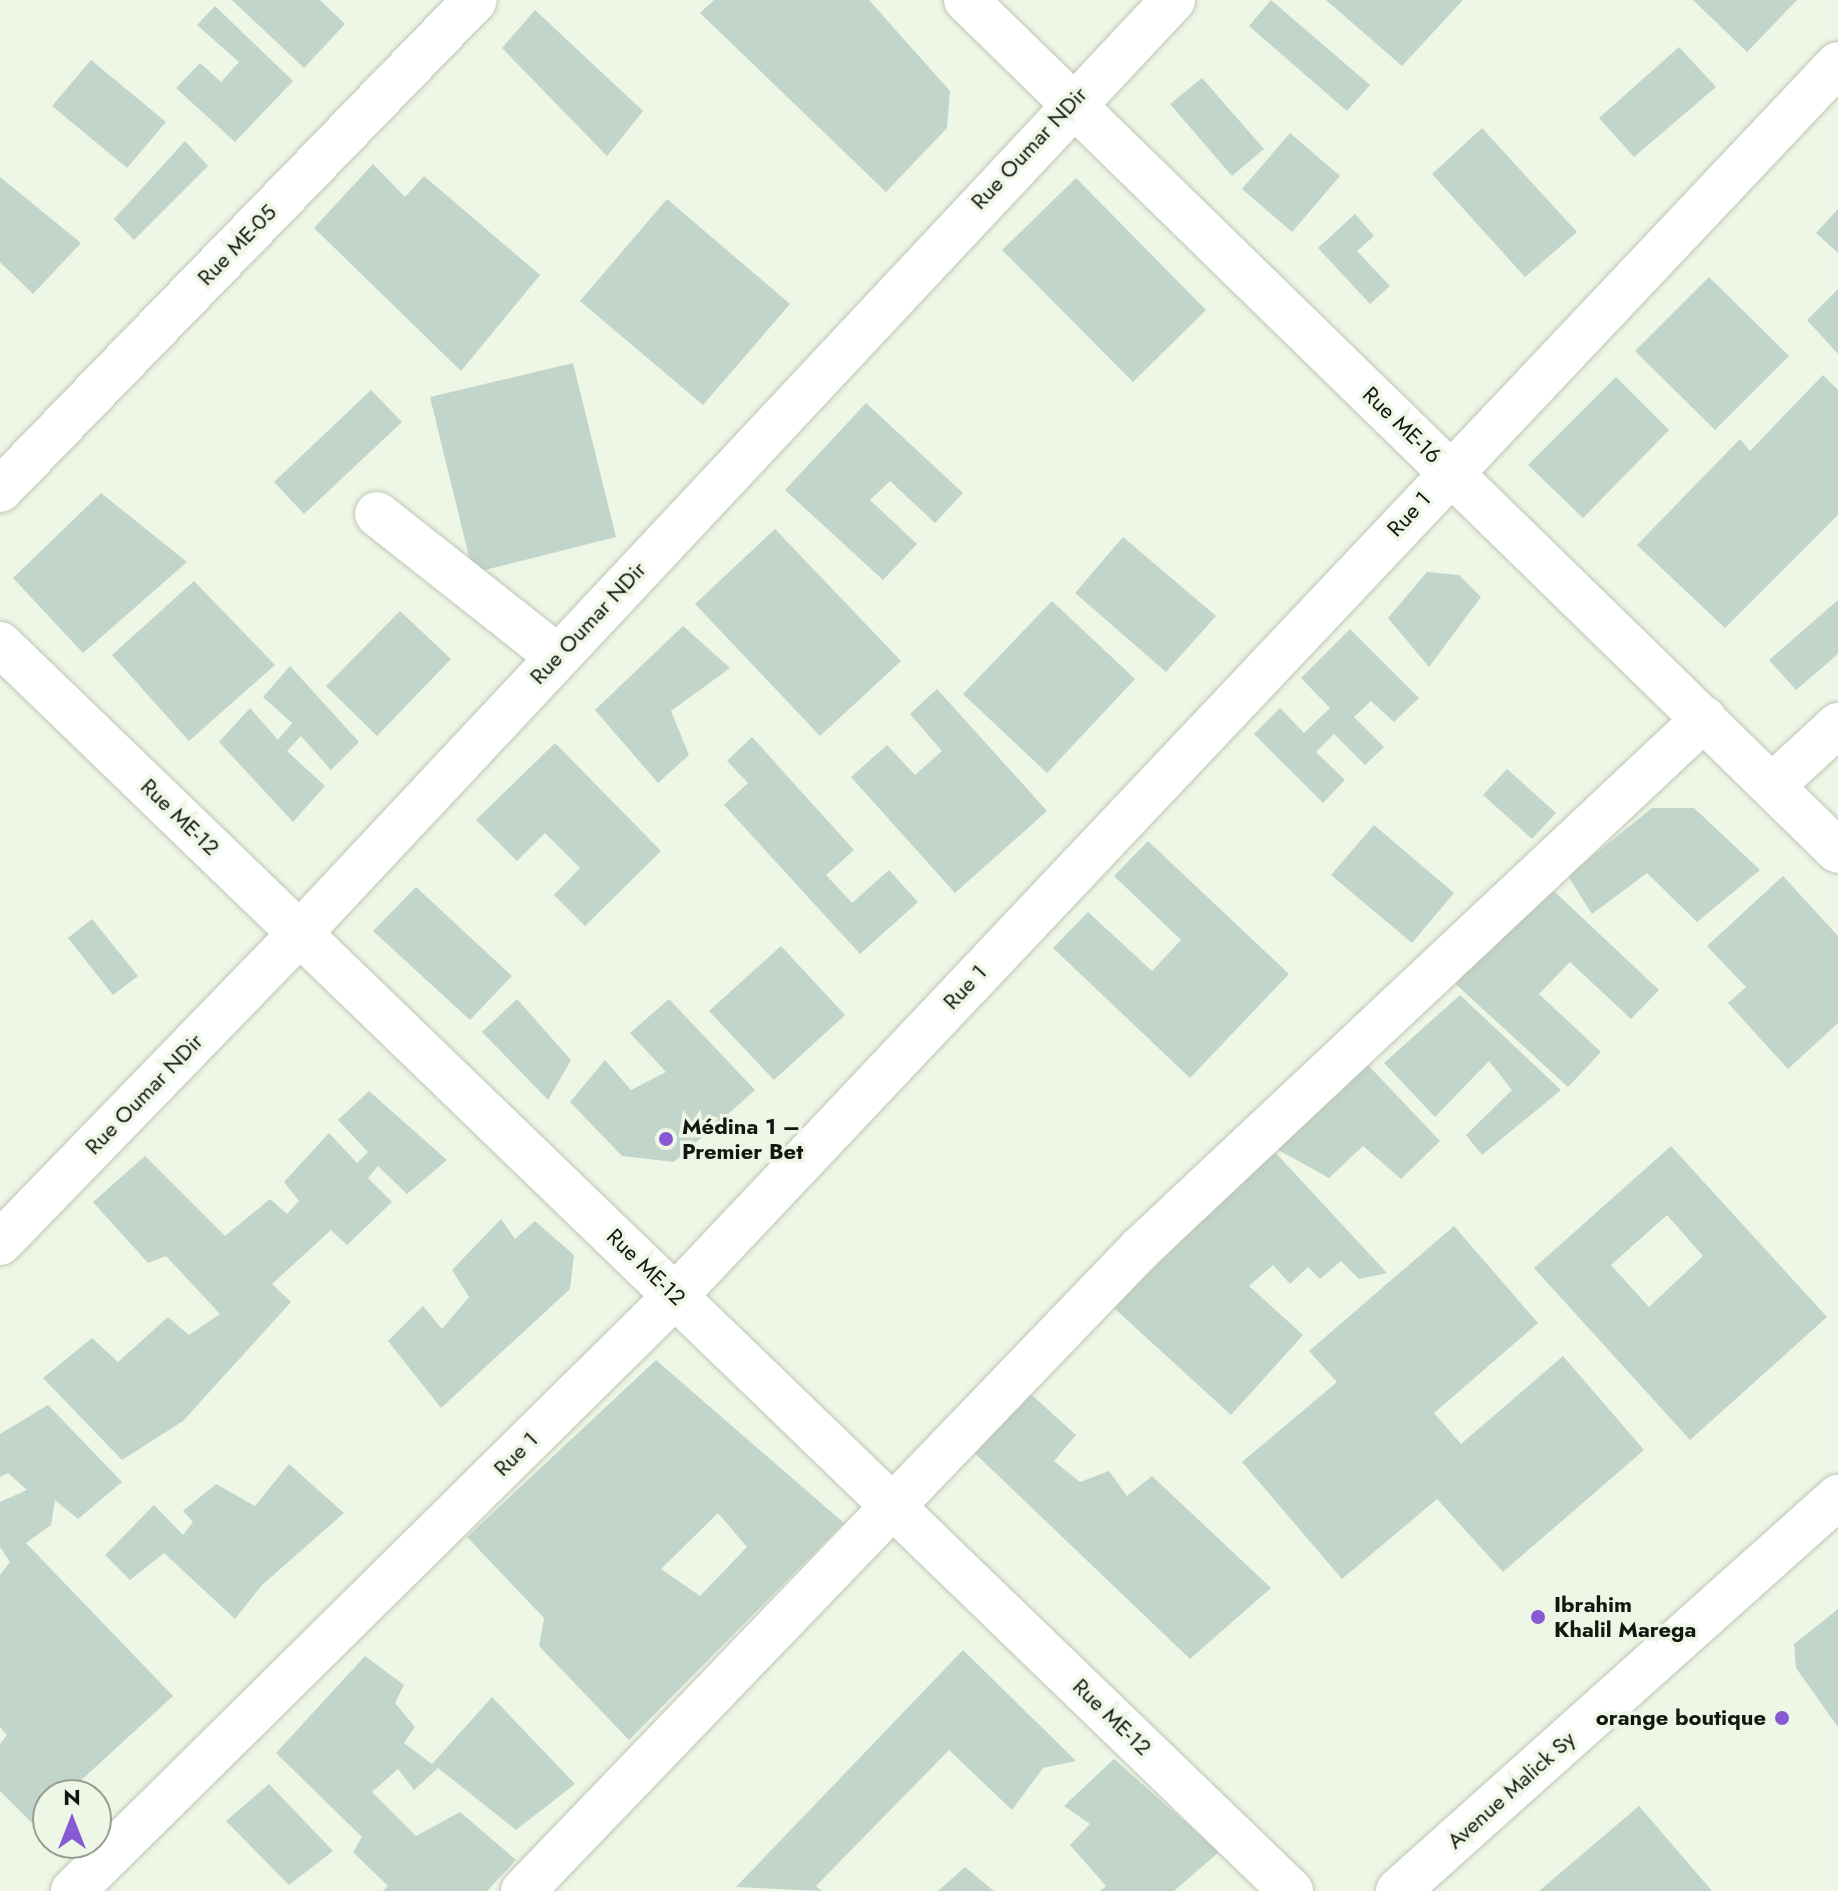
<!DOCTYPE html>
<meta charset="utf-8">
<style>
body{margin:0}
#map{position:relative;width:1838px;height:1891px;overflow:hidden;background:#eef6e5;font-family:Jost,sans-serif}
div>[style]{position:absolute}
.building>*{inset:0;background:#c2d5ca}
.roads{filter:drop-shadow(0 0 2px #bec6b5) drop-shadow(0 0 2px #bec6b5)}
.minor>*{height:44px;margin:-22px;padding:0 22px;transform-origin:22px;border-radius:22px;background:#fff}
.major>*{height:44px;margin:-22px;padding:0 22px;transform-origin:22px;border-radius:22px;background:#fff}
.dots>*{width:22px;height:22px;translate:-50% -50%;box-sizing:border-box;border:4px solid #eef6e5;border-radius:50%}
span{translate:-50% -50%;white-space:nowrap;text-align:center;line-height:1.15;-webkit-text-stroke:7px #eef6e5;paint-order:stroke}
.street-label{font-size:22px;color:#141711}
.poi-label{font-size:22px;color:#141711;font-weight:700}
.left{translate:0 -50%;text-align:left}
.right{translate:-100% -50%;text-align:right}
.north{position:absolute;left:32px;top:1779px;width:80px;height:80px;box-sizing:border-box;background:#eef6e5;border:2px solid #979d90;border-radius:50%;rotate:0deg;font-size:22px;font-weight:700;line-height:32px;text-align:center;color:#141711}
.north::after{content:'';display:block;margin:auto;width:28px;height:36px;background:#875ad3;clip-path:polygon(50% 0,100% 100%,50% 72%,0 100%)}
</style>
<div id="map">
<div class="building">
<div style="clip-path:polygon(232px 0,320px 0,345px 24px,304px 68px)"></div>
<div style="clip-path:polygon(714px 0,869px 0,950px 91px,947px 128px,886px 192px,700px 13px)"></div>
<div style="clip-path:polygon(1271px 0,1370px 85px,1347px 111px,1249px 26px)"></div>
<div style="clip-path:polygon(1326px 0,1463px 0,1402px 66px)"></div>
<div style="clip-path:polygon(1693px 0,1797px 0,1747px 52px)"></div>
<div style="clip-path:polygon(215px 6px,293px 81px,235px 142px,176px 88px,200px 63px,221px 82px,239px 62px,197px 25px)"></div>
<div style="clip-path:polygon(535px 10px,643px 111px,607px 156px,502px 48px)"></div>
<div style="clip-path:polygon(1679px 47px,1716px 87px,1634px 157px,1599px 118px)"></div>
<div style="clip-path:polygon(91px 60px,166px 122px,127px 168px,52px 106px)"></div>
<div style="clip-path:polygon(1202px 78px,1264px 149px,1232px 176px,1170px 104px)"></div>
<div style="clip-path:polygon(1482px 128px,1577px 232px,1525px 277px,1432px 174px)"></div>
<div style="clip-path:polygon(1290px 133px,1340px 176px,1292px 232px,1242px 189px)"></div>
<div style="clip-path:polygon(185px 141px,208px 166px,134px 240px,114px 219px)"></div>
<div style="clip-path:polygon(373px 164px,405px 197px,424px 176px,540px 275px,461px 371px,314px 228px)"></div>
<div style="clip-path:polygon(0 177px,81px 243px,33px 294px,0 262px)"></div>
<div style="clip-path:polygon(1076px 178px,1206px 310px,1133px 382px,1002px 250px)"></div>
<div style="clip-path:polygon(667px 199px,790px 304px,703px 405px,580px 301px)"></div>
<div style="clip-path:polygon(1838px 209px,1838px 253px,1816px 233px)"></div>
<div style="clip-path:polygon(1355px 214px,1374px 236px,1357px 251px,1390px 286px,1370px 304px,1318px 248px)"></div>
<div style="clip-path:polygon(1709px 277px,1789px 356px,1715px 430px,1635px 351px)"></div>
<div style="clip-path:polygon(1838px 289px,1838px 354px,1807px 320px)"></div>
<div style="clip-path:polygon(573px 363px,616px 537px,473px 573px,430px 397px)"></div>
<div style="clip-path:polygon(1823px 375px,1838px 390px,1838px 515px,1725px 628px,1637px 545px,1740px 439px,1750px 451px)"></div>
<div style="clip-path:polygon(1616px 377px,1669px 430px,1583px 518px,1528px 465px)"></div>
<div style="clip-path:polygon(371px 390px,402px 422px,304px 514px,274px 482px)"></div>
<div style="clip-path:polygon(866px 403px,963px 493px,935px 523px,890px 481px,870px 500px,917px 544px,883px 580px,785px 490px)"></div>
<div style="clip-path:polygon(101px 493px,187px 562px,83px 653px,13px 578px)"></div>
<div style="clip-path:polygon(775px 529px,901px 661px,820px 736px,695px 604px)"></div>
<div style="clip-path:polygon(1123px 537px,1216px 616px,1166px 672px,1075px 593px)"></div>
<div style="clip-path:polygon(1427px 572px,1459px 575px,1481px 597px,1429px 667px,1388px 618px)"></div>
<div style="clip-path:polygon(194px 581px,275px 665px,189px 741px,112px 655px)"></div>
<div style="clip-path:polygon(1838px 600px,1838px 654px,1796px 690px,1769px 660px)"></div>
<div style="clip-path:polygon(1052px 601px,1135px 679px,1047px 773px,963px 694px)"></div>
<div style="clip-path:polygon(400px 611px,451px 659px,377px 736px,326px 686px)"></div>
<div style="clip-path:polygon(683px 626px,730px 668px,671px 711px,689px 755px,658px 783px,595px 710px)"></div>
<div style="clip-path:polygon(1350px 629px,1419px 698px,1394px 722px,1371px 701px,1354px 717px,1384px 747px,1365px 765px,1334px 734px,1316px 752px,1345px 780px,1323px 803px,1254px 734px,1280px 708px,1304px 733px,1330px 708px,1301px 678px)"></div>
<div style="clip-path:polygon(290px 666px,359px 742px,331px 770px,301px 736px,287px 751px,325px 786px,293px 822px,219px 742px,250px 708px,278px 740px,292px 723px,263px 697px)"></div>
<div style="clip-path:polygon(937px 689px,1047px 811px,955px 893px,851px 777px,887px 745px,915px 775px,942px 751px,910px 714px)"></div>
<div style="clip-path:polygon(752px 737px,854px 850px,826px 875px,852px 903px,889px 870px,918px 902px,860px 954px,724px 805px,748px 783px,727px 761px)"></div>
<div style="clip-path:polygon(555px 743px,661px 851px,585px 926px,554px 895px,580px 868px,545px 833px,517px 861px,476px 820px)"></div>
<div style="clip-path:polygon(1507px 769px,1556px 813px,1532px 839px,1483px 795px)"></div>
<div style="clip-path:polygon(1652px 808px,1694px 808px,1760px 870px,1697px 922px,1647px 873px,1592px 914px,1568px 876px)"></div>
<div style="clip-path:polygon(1374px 825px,1454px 893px,1412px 943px,1331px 875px)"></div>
<div style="clip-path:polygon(1148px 841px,1289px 974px,1190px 1078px,1053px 948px,1088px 912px,1152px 971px,1181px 940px,1114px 876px)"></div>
<div style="clip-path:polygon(1783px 876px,1838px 936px,1838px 1023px,1788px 1069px,1728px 1003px,1746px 987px,1707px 946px)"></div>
<div style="clip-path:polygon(1541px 879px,1659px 990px,1631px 1019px,1570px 962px,1539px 994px,1601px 1052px,1568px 1087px,1449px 978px)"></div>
<div style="clip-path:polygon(416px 887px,512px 976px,470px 1020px,373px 931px)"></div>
<div style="clip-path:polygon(92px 919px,138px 976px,113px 995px,68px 938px)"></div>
<div style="clip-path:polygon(781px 946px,845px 1015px,774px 1080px,709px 1011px)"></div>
<div style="clip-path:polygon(1460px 995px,1561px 1090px,1482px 1155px,1466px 1135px,1512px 1090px,1489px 1061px,1435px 1117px,1384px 1063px)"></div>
<div style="clip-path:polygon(517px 999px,571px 1060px,548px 1100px,482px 1032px)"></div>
<div style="clip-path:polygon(669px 999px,755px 1090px,674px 1162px,622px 1156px,570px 1102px,605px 1060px,631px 1090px,666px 1072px,630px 1033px)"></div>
<div style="clip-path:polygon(1368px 1065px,1440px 1141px,1401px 1179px,1363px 1146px,1329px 1178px,1273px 1147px)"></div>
<div style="clip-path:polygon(369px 1091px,447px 1160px,407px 1194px,378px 1166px,368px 1178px,392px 1202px,347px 1245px,331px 1230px,272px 1284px,291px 1302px,183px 1421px,122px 1460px,43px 1378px,92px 1338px,118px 1362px,168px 1317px,189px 1335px,220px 1314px,166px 1256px,148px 1263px,93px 1202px,145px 1156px,225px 1236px,270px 1199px,287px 1214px,299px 1201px,284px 1182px,329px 1133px,357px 1163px,368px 1152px,338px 1120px)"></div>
<div style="clip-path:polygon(evenodd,1671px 1146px,1827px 1317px,1690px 1440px,1534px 1268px,1671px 1146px,1667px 1215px,1703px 1256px,1649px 1307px,1611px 1265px,1667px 1215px)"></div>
<div style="clip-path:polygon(1273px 1150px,1387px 1273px,1359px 1279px,1341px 1261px,1320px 1279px,1308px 1267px,1290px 1284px,1273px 1265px,1249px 1286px,1303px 1335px,1231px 1415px,1114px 1308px)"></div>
<div style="clip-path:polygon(501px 1219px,515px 1239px,535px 1221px,574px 1255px,570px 1289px,441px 1408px,388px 1341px,423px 1306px,442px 1329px,469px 1297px,452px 1270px)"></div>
<div style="clip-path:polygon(1454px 1226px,1538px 1323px,1434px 1413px,1461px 1444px,1563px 1356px,1644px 1450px,1503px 1572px,1437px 1499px,1342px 1579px,1242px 1462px,1337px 1382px,1309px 1351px)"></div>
<div style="clip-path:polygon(evenodd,656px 1360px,844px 1523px,629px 1740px,539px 1646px,544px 1618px,467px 1537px,656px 1360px,718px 1513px,747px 1547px,700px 1596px,661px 1569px,718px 1513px)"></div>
<div style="clip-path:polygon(1024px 1388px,1076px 1435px,1054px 1461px,1080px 1482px,1109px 1471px,1127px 1496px,1152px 1476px,1271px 1588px,1190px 1659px,963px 1442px)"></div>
<div style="clip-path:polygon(48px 1405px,122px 1482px,78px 1519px,55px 1500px,51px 1525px,26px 1543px,173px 1696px,65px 1795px,48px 1795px,48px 1809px,32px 1823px,0 1791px,0 1744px,7px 1735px,0 1727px,0 1575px,10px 1562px,0 1547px,0 1502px,27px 1490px,8px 1473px,0 1477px,0 1434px)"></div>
<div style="clip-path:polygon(289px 1464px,344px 1513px,262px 1585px,235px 1619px,164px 1553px,130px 1580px,105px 1555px,154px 1505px,183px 1535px,193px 1522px,183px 1511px,216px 1484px,255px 1506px)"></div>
<div style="clip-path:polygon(1838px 1609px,1838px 1727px,1796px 1668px,1794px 1644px)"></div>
<div style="clip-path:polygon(963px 1650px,1076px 1761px,1043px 1768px,1012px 1810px,949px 1750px,816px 1886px,822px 1891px,736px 1887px)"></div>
<div style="clip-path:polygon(365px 1656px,404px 1685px,395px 1703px,415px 1727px,404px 1743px,432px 1764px,492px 1697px,575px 1784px,516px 1830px,438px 1768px,414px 1790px,398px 1769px,372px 1792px,416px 1836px,460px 1812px,516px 1860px,487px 1891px,383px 1891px,388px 1886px,353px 1852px,362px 1837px,276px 1753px)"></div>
<div style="clip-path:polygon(1114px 1759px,1219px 1852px,1174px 1891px,1100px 1891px,1106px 1886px,1070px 1845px,1090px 1824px,1064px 1806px)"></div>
<div style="clip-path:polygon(269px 1784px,333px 1851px,289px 1885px,226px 1821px)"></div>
<div style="clip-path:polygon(1639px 1806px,1712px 1891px,1539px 1891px)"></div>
<div style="clip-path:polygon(965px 1867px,994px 1891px,938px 1891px)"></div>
</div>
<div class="roads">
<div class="minor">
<div style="left:966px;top:0;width:1218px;rotate:44.3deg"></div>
<div style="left:0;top:490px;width:682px;rotate:-45.89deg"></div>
<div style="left:377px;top:514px;width:229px;rotate:38.3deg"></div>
<div style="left:0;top:644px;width:1795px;rotate:44.01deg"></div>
<div style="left:1772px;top:786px;width:90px;rotate:-42.7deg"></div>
<div style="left:0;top:1243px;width:431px;rotate:-45.9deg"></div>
<div style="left:300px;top:933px;width:1278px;rotate:-46.9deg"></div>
<div style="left:73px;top:1891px;width:846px;rotate:-44.66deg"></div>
<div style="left:675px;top:1296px;width:1694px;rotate:-46.65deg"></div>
<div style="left:523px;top:1891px;width:892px;rotate:-46.14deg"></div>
<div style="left:1141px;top:1248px;width:773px;rotate:-43.22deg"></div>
</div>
<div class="major">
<div style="left:1398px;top:1891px;width:591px;rotate:-41.84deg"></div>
</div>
</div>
<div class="dots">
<div style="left:666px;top:1139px;background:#875ad3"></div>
<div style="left:1538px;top:1617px;background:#875ad3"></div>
<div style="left:1782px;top:1718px;background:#875ad3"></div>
</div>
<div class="street-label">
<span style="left:1029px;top:148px;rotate:-47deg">Rue Oumar NDir</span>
<span style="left:237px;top:245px;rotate:-46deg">Rue ME-05</span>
<span style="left:1402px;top:425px;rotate:44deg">Rue ME-16</span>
<span style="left:1409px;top:514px;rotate:-47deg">Rue 1</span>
<span style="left:588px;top:623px;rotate:-47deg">Rue Oumar NDir</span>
<span style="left:180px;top:817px;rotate:44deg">Rue ME-12</span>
<span style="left:965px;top:987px;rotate:-47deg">Rue 1</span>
<span style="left:144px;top:1094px;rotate:-46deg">Rue Oumar NDir</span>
<span style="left:646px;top:1267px;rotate:44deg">Rue ME-12</span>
<span style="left:516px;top:1454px;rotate:-45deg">Rue 1</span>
<span style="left:1112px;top:1717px;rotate:44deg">Rue ME-12</span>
<span style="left:1511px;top:1790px;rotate:-42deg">Avenue Malick Sy</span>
</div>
<div class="poi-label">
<span class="left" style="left:682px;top:1139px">Médina 1 –<br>Premier Bet</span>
<span class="left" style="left:1554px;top:1617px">Ibrahim<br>Khalil Marega</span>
<span class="right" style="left:1766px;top:1718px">orange boutique</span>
</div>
<div class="north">N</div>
</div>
